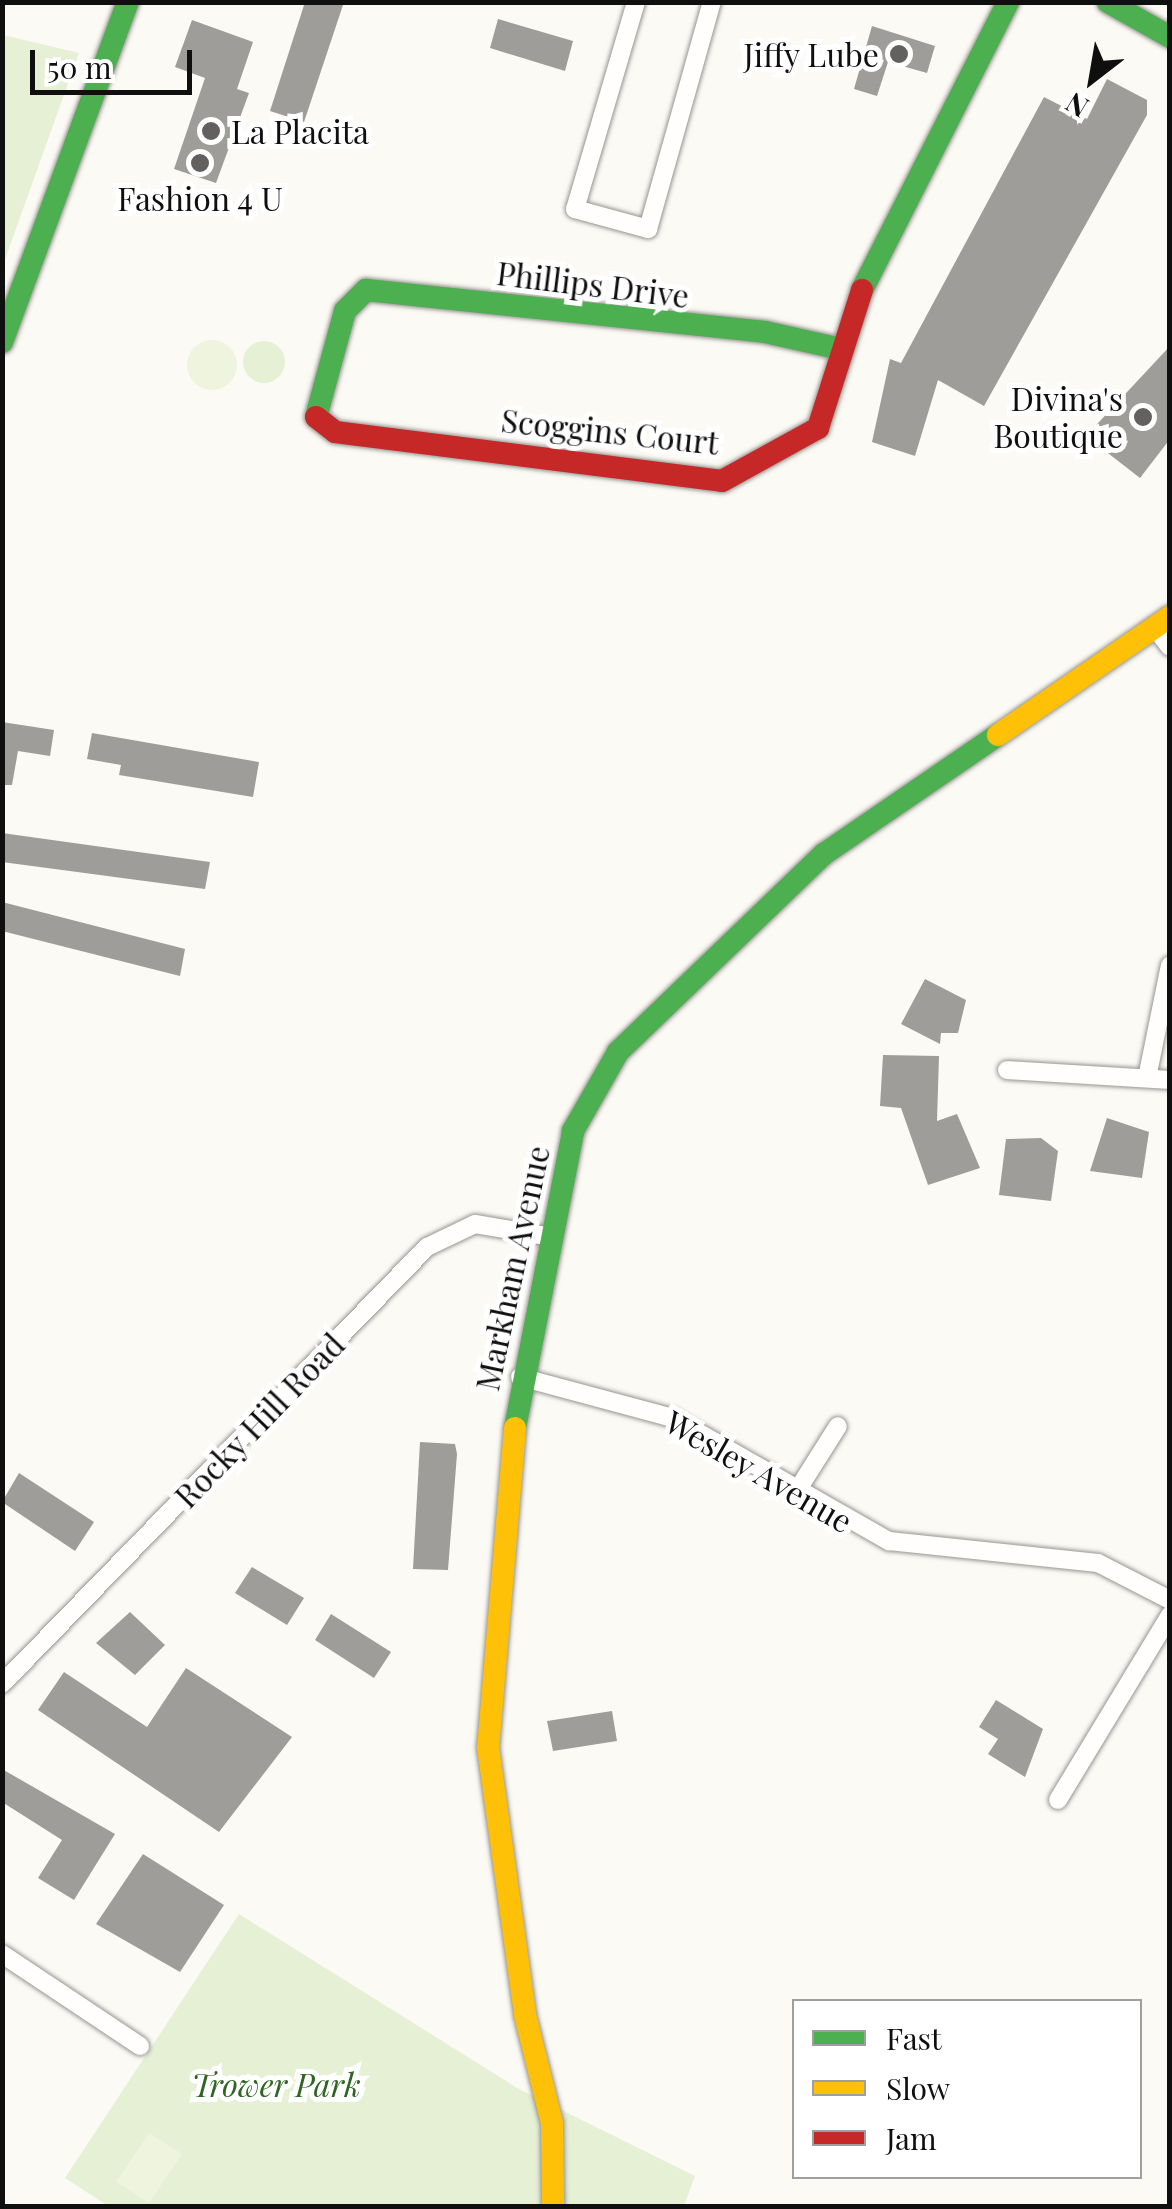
<!DOCTYPE html>
<style>
body{margin:0}
#map{position:relative;width:1172px;height:2209px;overflow:hidden;background:#fcfaf4;font-family:"Playfair Display",serif}
div>[style]{position:absolute}
.green>*{inset:0;background:#e5f0d5}
.round{border-radius:50%}
.pitch>*{inset:0;background:#eff4df}
.building>*{inset:0;background:#9f9d9a}
.roads{filter:drop-shadow(0 0 2px #969592) drop-shadow(0 0 2px #969592)}
.street>*{height:18px;margin:-9px;padding:0 9px;transform-origin:9px;border-radius:9px;background:#fffefd}
.fast>*{height:22px;margin:-11px;padding:0 11px;transform-origin:11px;border-radius:11px;background:#4caf50}
.slow>*{height:22px;margin:-11px;padding:0 11px;transform-origin:11px;border-radius:11px;background:#ffc107}
.jam>*{height:22px;margin:-11px;padding:0 11px;transform-origin:11px;border-radius:11px;background:#c62828}
.dots>*{width:28px;height:28px;translate:-50% -50%;box-sizing:border-box;border:5px solid #fff;border-radius:50%}
span{translate:-50% -50%;white-space:nowrap;text-align:center;line-height:1.15;-webkit-text-stroke:10px #fff;paint-order:stroke}
.poi-label{font-size:32px;color:#0f0f0f}
.right{translate:-100% -50%;text-align:right}
.left{translate:0 -50%;text-align:left}
.street-label{font-size:32px;color:#0f0f0f}
.park-label{font-size:32px;color:#2f6521;font-style:italic}
.frame{position:absolute;inset:0;border:5px solid #0f0f0f;pointer-events:none}
.legend{position:absolute;left:792px;top:1999px;width:350px;height:180px;box-sizing:border-box;background:#fff;border:2px solid #9f9f9f;margin:0;padding:12px 18px;list-style:none;font-size:30px;color:#0f0f0f}
.legend li{display:flex;align-items:center;gap:20px;height:50px}
.legend b{width:50px;border:2px solid #9f9f9f}
.north{position:absolute;left:1042px;top:30px;width:100px;height:100px;-webkit-text-stroke:8px #fff;paint-order:stroke;rotate:211deg;font-size:28px;font-weight:700;line-height:40px;text-align:center;color:#0f0f0f}
.north::after{content:'';display:block;margin:auto;width:35px;height:45px;background:#0f0f0f;clip-path:polygon(50% 0,100% 100%,50% 72%,0 100%)}
.scale{position:absolute;left:30px;top:50px;width:162px;height:45px;box-sizing:border-box;border:5px solid #0f0f0f;border-top:0;padding-left:12px;font-size:30px;line-height:35px;white-space:nowrap;color:#0f0f0f;-webkit-text-stroke:8px #fff;paint-order:stroke}
</style>
<div id="map">
<div class="green">
<div style="clip-path:polygon(3px 35px,79px 53px,3px 265px,2px 35px)"></div>
<div class="round" style="left:243px;top:341px;width:42px;height:42px"></div>
<div style="clip-path:polygon(239px 1914px,519px 2089px,695px 2176px,684px 2206px,108px 2206px,65px 2178px)"></div>
</div>
<div class="pitch">
<div class="round" style="left:187px;top:340px;width:50px;height:50px"></div>
<div style="clip-path:polygon(149px 2133px,182px 2154px,149px 2203px,116px 2182px)"></div>
</div>
<div class="building">
<div style="clip-path:polygon(305px 2px,344px 2px,304px 122px,270px 111px)"></div>
<div style="clip-path:polygon(498px 19px,573px 41px,565px 71px,490px 48px)"></div>
<div style="clip-path:polygon(192px 20px,253px 42px,237px 89px,249px 93px,216px 183px,174px 169px,205px 78px,175px 67px)"></div>
<div style="clip-path:polygon(872px 26px,935px 46px,927px 73px,888px 62px,877px 96px,854px 89px)"></div>
<div style="clip-path:polygon(1107px 79px,1147px 100px,1147px 115px,984px 406px,938px 380px,915px 456px,872px 442px,890px 359px,901px 363px,1044px 97px,1087px 119px)"></div>
<div style="clip-path:polygon(1170px 346px,1170px 439px,1140px 478px,1086px 436px)"></div>
<div style="clip-path:polygon(2px 722px,54px 730px,50px 756px,18px 751px,12px 785px,2px 785px)"></div>
<div style="clip-path:polygon(92px 733px,259px 762px,253px 797px,119px 775px,121px 765px,87px 759px)"></div>
<div style="clip-path:polygon(2px 833px,210px 862px,205px 889px,2px 862px)"></div>
<div style="clip-path:polygon(2px 902px,185px 949px,180px 976px,2px 931px)"></div>
<div style="clip-path:polygon(925px 979px,966px 1000px,958px 1033px,941px 1033px,940px 1044px,901px 1024px)"></div>
<div style="clip-path:polygon(883px 1055px,939px 1056px,937px 1121px,957px 1114px,980px 1168px,928px 1185px,901px 1108px,880px 1106px)"></div>
<div style="clip-path:polygon(1107px 1118px,1149px 1132px,1142px 1178px,1090px 1171px)"></div>
<div style="clip-path:polygon(1041px 1138px,1058px 1151px,1051px 1201px,999px 1195px,1006px 1139px)"></div>
<div style="clip-path:polygon(420px 1442px,455px 1444px,457px 1454px,448px 1570px,413px 1569px)"></div>
<div style="clip-path:polygon(19px 1473px,94px 1522px,75px 1551px,2px 1502px)"></div>
<div style="clip-path:polygon(252px 1567px,304px 1598px,287px 1625px,235px 1593px)"></div>
<div style="clip-path:polygon(130px 1612px,165px 1645px,135px 1675px,96px 1643px)"></div>
<div style="clip-path:polygon(331px 1614px,391px 1652px,374px 1678px,315px 1640px)"></div>
<div style="clip-path:polygon(186px 1668px,292px 1737px,219px 1832px,38px 1710px,64px 1672px,147px 1727px)"></div>
<div style="clip-path:polygon(996px 1700px,1043px 1729px,1025px 1777px,988px 1754px,998px 1739px,979px 1727px)"></div>
<div style="clip-path:polygon(612px 1711px,617px 1741px,553px 1751px,547px 1721px)"></div>
<div style="clip-path:polygon(2px 1769px,115px 1834px,74px 1900px,38px 1878px,62px 1840px,2px 1802px)"></div>
<div style="clip-path:polygon(143px 1854px,224px 1905px,180px 1972px,96px 1924px)"></div>
</div>
<div class="roads">
<div class="street">
<div style="left:636px;top:2px;width:216px;rotate:106.4deg"></div>
<div style="left:575px;top:209px;width:76px;rotate:15.3deg"></div>
<div style="left:648px;top:229px;width:236px;rotate:-74.3deg"></div>
<div style="left:1157px;top:630px;width:21px;rotate:53deg"></div>
<div style="left:1007px;top:1070px;width:163px;rotate:3.5deg"></div>
<div style="left:1147px;top:1078px;width:115px;rotate:-78.5deg"></div>
<div style="left:520px;top:1377px;width:158px;rotate:15deg"></div>
<div style="left:673px;top:1418px;width:249px;rotate:29.7deg"></div>
<div style="left:889px;top:1541px;width:210px;rotate:6deg"></div>
<div style="left:1098px;top:1563px;width:81px;rotate:27.2deg"></div>
<div style="left:795px;top:1494px;width:80px;rotate:-57.7deg"></div>
<div style="left:2px;top:1684px;width:610px;rotate:-45.8deg"></div>
<div style="left:427px;top:1247px;width:53px;rotate:-25.6deg"></div>
<div style="left:475px;top:1224px;width:73px;rotate:9.5deg"></div>
<div style="left:1058px;top:1800px;width:216px;rotate:-58.8deg"></div>
<div style="left:2px;top:1954px;width:166px;rotate:33.7deg"></div>
</div>
<div class="fast">
<div style="left:1108px;top:2px;width:71px;rotate:29.4deg"></div>
<div style="left:862px;top:290px;width:323px;rotate:-63.1deg"></div>
<div style="left:2px;top:342px;width:363px;rotate:-69.7deg"></div>
<div style="left:316px;top:417px;width:110px;rotate:-74.7deg"></div>
<div style="left:345px;top:311px;width:30px;rotate:-45deg"></div>
<div style="left:366px;top:290px;width:401px;rotate:6deg"></div>
<div style="left:765px;top:332px;width:78px;rotate:12.6deg"></div>
<div style="left:515px;top:1428px;width:303px;rotate:-78.9deg"></div>
<div style="left:573px;top:1131px;width:91px;rotate:-60.3deg"></div>
<div style="left:618px;top:1052px;width:286px;rotate:-43.9deg"></div>
<div style="left:824px;top:854px;width:211px;rotate:-34.4deg"></div>
</div>
<div class="slow">
<div style="left:998px;top:735px;width:209px;rotate:-34.5deg"></div>
<div style="left:515px;top:1428px;width:320px;rotate:94.8deg"></div>
<div style="left:488px;top:1747px;width:271px;rotate:82.1deg"></div>
<div style="left:525px;top:2015px;width:111px;rotate:76deg"></div>
<div style="left:552px;top:2123px;width:83px;rotate:89.3deg"></div>
</div>
<div class="jam">
<div style="left:316px;top:417px;width:24px;rotate:38deg"></div>
<div style="left:335px;top:432px;width:390px;rotate:7.2deg"></div>
<div style="left:722px;top:481px;width:110px;rotate:-28.9deg"></div>
<div style="left:818px;top:428px;width:145px;rotate:-72.3deg"></div>
</div>
</div>
<div class="dots">
<div style="left:899px;top:54px;background:#62615f"></div>
<div style="left:211px;top:131px;background:#62615f"></div>
<div style="left:200px;top:163px;background:#62615f"></div>
<div style="left:1143px;top:417px;background:#62615f"></div>
</div>
<div class="poi-label">
<span class="right" style="left:879px;top:54px">Jiffy Lube</span>
<span class="left" style="left:231px;top:131px">La Placita</span>
<span style="left:200px;top:198px">Fashion 4 U</span>
<span class="right" style="left:1123px;top:417px">Divina's<br>Boutique</span>
</div>
<div class="street-label">
<span style="left:593px;top:284px;rotate:7deg">Phillips Drive</span>
<span style="left:610px;top:431px;rotate:6deg">Scoggins Court</span>
<span style="left:512px;top:1268px;rotate:-78deg">Markham Avenue</span>
<span style="left:259px;top:1420px;rotate:-46deg">Rocky Hill Road</span>
<span style="left:759px;top:1471px;rotate:30deg">Wesley Avenue</span>
</div>
<div class="park-label">
<span style="left:276px;top:2084px">Trower Park</span>
</div>
<div class="frame"></div>
<ul class="legend">
<li><b style="height:12px;background:#4caf50"></b>Fast</li>
<li><b style="height:12px;background:#ffc107"></b>Slow</li>
<li><b style="height:12px;background:#c62828"></b>Jam</li>
</ul>
<div class="north">N</div>
<div class="scale">50 m</div>
</div>
